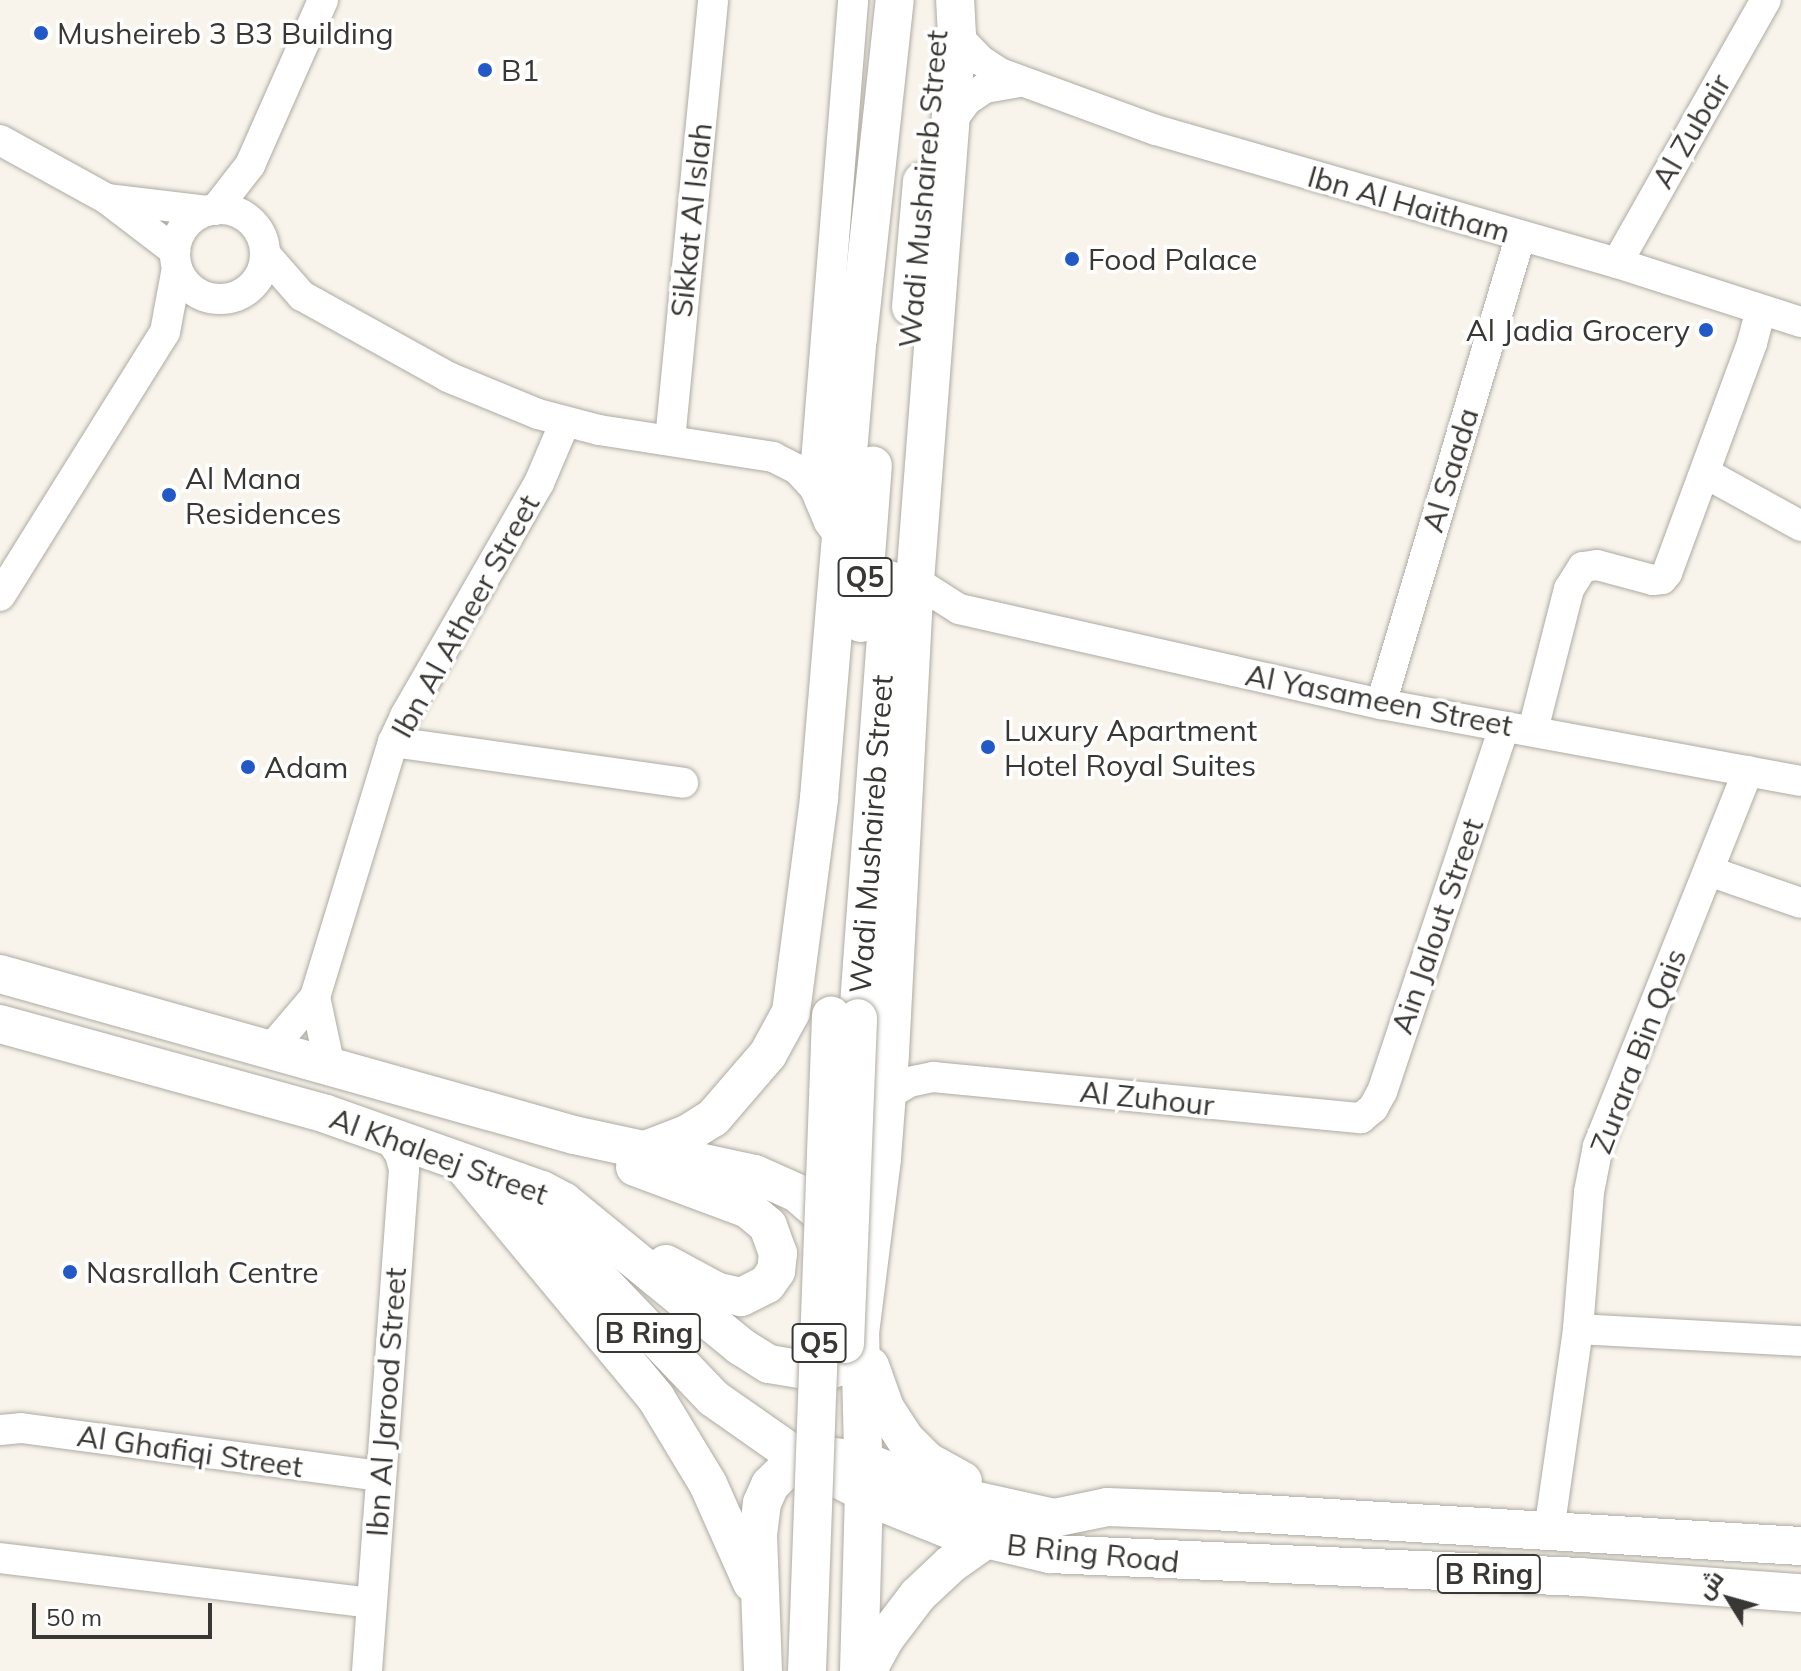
<!DOCTYPE html>
<meta charset="utf-8">
<style>
body{margin:0}
#map{position:relative;width:1801px;height:1671px;overflow:hidden;background:#f8f4ec;font-family:Mulish,Cairo,sans-serif}
div>[style]{position:absolute}
.roads{filter:drop-shadow(0 0 2px #aeaba3) drop-shadow(0 0 2px #aeaba3)}
.minor>*{height:30px;margin:-15px;padding:0 15px;transform-origin:15px;border-radius:15px;background:#fff}
.minor>.ring{margin:-15px;padding:0;box-sizing:content-box;background:none;border:30px solid #fff;border-radius:50%}
.major>*{height:38px;margin:-19px;padding:0 19px;transform-origin:19px;border-radius:19px;background:#fff}
.bridges{filter:drop-shadow(0 0 2px #aeaba3) drop-shadow(0 0 2px #aeaba3)}
.major-bridge>*{height:38px;margin:-19px;padding:0 19px;transform-origin:19px;border-radius:19px;background:#fff}
.dots>*{width:22px;height:22px;translate:-50% -50%;box-sizing:border-box;border:4px solid #fff;border-radius:50%}
span{translate:-50% -50%;white-space:nowrap;text-align:center;line-height:1.15;-webkit-text-stroke:7px #fff;paint-order:stroke}
.shield-label span{padding:2px 6px;background:#fff;border:2px solid;border-radius:6px;-webkit-text-stroke-width:0}
.shield-label{font-size:28px;color:#383734;font-weight:700}
.poi-label{font-size:30px;color:#383734}
.left{translate:0 -50%;text-align:left}
.right{translate:-100% -50%;text-align:right}
.street-label{font-size:30px;color:#383734}
.north{position:absolute;left:1689px;top:1559px;width:80px;height:80px;-webkit-text-stroke:6px #fff;paint-order:stroke;rotate:307deg;font-size:22px;font-weight:700;line-height:32px;text-align:center;color:#383734}
.north::after{content:'';display:block;margin:auto;width:28px;height:36px;background:#383734;clip-path:polygon(50% 0,100% 100%,50% 72%,0 100%)}
.scale{position:absolute;left:32px;top:1603px;width:180px;height:36px;box-sizing:border-box;border:4px solid #383734;border-top:0;padding-left:10px;font-size:24px;line-height:28px;white-space:nowrap;color:#383734;-webkit-text-stroke:6px #fff;paint-order:stroke}
</style>
<div id="map">
<div class="roads">
<div class="minor">
<div style="left:957px;top:36px;width:33px;rotate:46deg"></div>
<div style="left:980px;top:60px;width:24px;rotate:33deg"></div>
<div style="left:1000px;top:73px;width:166px;rotate:20.1deg"></div>
<div style="left:1156px;top:130px;width:480px;rotate:16.1deg"></div>
<div style="left:1617px;top:263px;width:193px;rotate:17.8deg"></div>
<div style="left:952px;top:120px;width:25px;rotate:-53deg"></div>
<div style="left:967px;top:100px;width:22px;rotate:-34deg"></div>
<div style="left:985px;top:88px;width:35px;rotate:-10deg"></div>
<div style="left:0;top:140px;width:122px;rotate:28.9deg"></div>
<div style="left:107px;top:199px;width:86px;rotate:37.4deg"></div>
<div style="left:107px;top:199px;width:101px;rotate:6.8deg"></div>
<div class="ring" style="left:175px;top:209px;width:60px;height:60px"></div>
<div style="left:215px;top:210px;width:57px;rotate:-52.1deg"></div>
<div style="left:250px;top:165px;width:180px;rotate:-66.1deg"></div>
<div style="left:266px;top:255px;width:55px;rotate:48.7deg"></div>
<div style="left:302px;top:296px;width:167px;rotate:29deg"></div>
<div style="left:448px;top:377px;width:97px;rotate:22.3deg"></div>
<div style="left:538px;top:414px;width:63px;rotate:14.7deg"></div>
<div style="left:599px;top:430px;width:176px;rotate:8.8deg"></div>
<div style="left:773px;top:457px;width:27px;rotate:27deg"></div>
<div style="left:797px;top:469px;width:25px;rotate:47deg"></div>
<div style="left:1617px;top:263px;width:302px;rotate:-60.5deg"></div>
<div style="left:670px;top:440px;width:442px;rotate:-84.4deg"></div>
<div style="left:1705px;top:473px;width:110px;rotate:28.9deg"></div>
<div style="left:840px;top:537px;width:19px;rotate:-126deg"></div>
<div style="left:829px;top:522px;width:38px;rotate:-113deg"></div>
<div style="left:814px;top:487px;width:489px;rotate:-85.4deg"></div>
<div style="left:915px;top:581px;width:52px;rotate:32.5deg"></div>
<div style="left:959px;top:609px;width:282px;rotate:12.7deg"></div>
<div style="left:1234px;top:671px;width:151px;rotate:12.7deg"></div>
<div style="left:1381px;top:704px;width:427px;rotate:10.4deg"></div>
<div style="left:0;top:596px;width:311px;rotate:-58deg"></div>
<div style="left:165px;top:332px;width:65px;rotate:-79.4deg"></div>
<div style="left:1381px;top:704px;width:487px;rotate:-73.4deg"></div>
<div style="left:1533px;top:730px;width:146px;rotate:-75.7deg"></div>
<div style="left:1569px;top:589px;width:26px;rotate:-58deg"></div>
<div style="left:1583px;top:567px;width:14px;rotate:-8deg"></div>
<div style="left:1597px;top:565px;width:58px;rotate:15deg"></div>
<div style="left:1653px;top:580px;width:9px;rotate:-6deg"></div>
<div style="left:1662px;top:579px;width:8px;rotate:-50deg"></div>
<div style="left:1667px;top:573px;width:245px;rotate:-69.7deg"></div>
<div style="left:1752px;top:343px;width:34px;rotate:-75deg"></div>
<div style="left:393px;top:742px;width:293px;rotate:8deg"></div>
<div style="left:1709px;top:871px;width:97px;rotate:19.2deg"></div>
<div style="left:315px;top:997px;width:72px;rotate:77.9deg"></div>
<div style="left:270px;top:1050px;width:70px;rotate:-49.7deg"></div>
<div style="left:315px;top:997px;width:267px;rotate:-73deg"></div>
<div style="left:393px;top:742px;width:29px;rotate:-65deg"></div>
<div style="left:405px;top:716px;width:269px;rotate:-60.1deg"></div>
<div style="left:539px;top:483px;width:66px;rotate:-66.9deg"></div>
<div style="left:886px;top:1096px;width:27px;rotate:-31deg"></div>
<div style="left:909px;top:1082px;width:25px;rotate:-12deg"></div>
<div style="left:933px;top:1077px;width:430px;rotate:5.5deg"></div>
<div style="left:1361px;top:1118px;width:16px;rotate:-40deg"></div>
<div style="left:1373px;top:1108px;width:18px;rotate:-61deg"></div>
<div style="left:1382px;top:1092px;width:385px;rotate:-71.5deg"></div>
<div style="left:1578px;top:1329px;width:223px;rotate:3.1deg"></div>
<div style="left:0;top:1430px;width:21px;rotate:-5deg"></div>
<div style="left:21px;top:1428px;width:363px;rotate:7.6deg"></div>
<div style="left:1549px;top:1531px;width:204px;rotate:-81.8deg"></div>
<div style="left:1578px;top:1329px;width:137px;rotate:-85.4deg"></div>
<div style="left:1589px;top:1192px;width:47px;rotate:-78.9deg"></div>
<div style="left:1598px;top:1146px;width:404px;rotate:-68.2deg"></div>
<div style="left:0;top:1558px;width:373px;rotate:6.9deg"></div>
<div style="left:367px;top:1671px;width:503px;rotate:-85.78deg"></div>
<div style="left:404px;top:1169px;width:16px;rotate:-105deg"></div>
<div style="left:400px;top:1154px;width:21px;rotate:-125deg"></div>
</div>
<div class="major">
<div style="left:911px;top:307px;width:126px;rotate:-85deg"></div>
<div style="left:861px;top:623px;width:158px;rotate:-85.7deg"></div>
<div style="left:0;top:974px;width:596px;rotate:15.67deg"></div>
<div style="left:574px;top:1135px;width:185px;rotate:12.2deg"></div>
<div style="left:755px;top:1174px;width:46px;rotate:24.3deg"></div>
<div style="left:797px;top:1193px;width:60px;rotate:40.9deg"></div>
<div style="left:858px;top:1018px;width:439px;rotate:-85.8deg"></div>
<div style="left:0;top:1024px;width:338px;rotate:15.4deg"></div>
<div style="left:326px;top:1114px;width:229px;rotate:19.4deg"></div>
<div style="left:542px;top:1190px;width:24px;rotate:28deg"></div>
<div style="left:563px;top:1201px;width:229px;rotate:39.3deg"></div>
<div style="left:740px;top:1346px;width:34px;rotate:32deg"></div>
<div style="left:769px;top:1364px;width:55px;rotate:9.5deg"></div>
<div style="left:823px;top:1373px;width:16px;rotate:-22deg"></div>
<div style="left:838px;top:1367px;width:12px;rotate:-48deg"></div>
<div style="left:643px;top:1151px;width:47px;rotate:-21.1deg"></div>
<div style="left:687px;top:1134px;width:31px;rotate:-32deg"></div>
<div style="left:713px;top:1118px;width:84px;rotate:-49.3deg"></div>
<div style="left:768px;top:1054px;width:48px;rotate:-61.3deg"></div>
<div style="left:791px;top:1012px;width:216px;rotate:-82.5deg"></div>
<div style="left:819px;top:798px;width:462px;rotate:-85.2deg"></div>
<div style="left:858px;top:338px;width:340px;rotate:-83.8deg"></div>
<div style="left:461px;top:1163px;width:305px;rotate:50.3deg"></div>
<div style="left:656px;top:1398px;width:100px;rotate:58.8deg"></div>
<div style="left:708px;top:1484px;width:108px;rotate:66deg"></div>
<div style="left:635px;top:1167px;width:121px;rotate:20.4deg"></div>
<div style="left:748px;top:1209px;width:26px;rotate:40deg"></div>
<div style="left:768px;top:1226px;width:29px;rotate:70deg"></div>
<div style="left:778px;top:1253px;width:18px;rotate:96deg"></div>
<div style="left:776px;top:1271px;width:16px;rotate:125deg"></div>
<div style="left:767px;top:1284px;width:29px;rotate:153deg"></div>
<div style="left:741px;top:1297px;width:26px;rotate:-167deg"></div>
<div style="left:716px;top:1291px;width:57px;rotate:-151.6deg"></div>
<div style="left:518px;top:1182px;width:47px;rotate:56.3deg"></div>
<div style="left:544px;top:1221px;width:245px;rotate:46.3deg"></div>
<div style="left:713px;top:1398px;width:110px;rotate:35deg"></div>
<div style="left:803px;top:1461px;width:99px;rotate:27.1deg"></div>
<div style="left:891px;top:1506px;width:70px;rotate:21.8deg"></div>
<div style="left:956px;top:1532px;width:97px;rotate:13.2deg"></div>
<div style="left:1050px;top:1554px;width:531px;rotate:2.48deg"></div>
<div style="left:1581px;top:1577px;width:221px;rotate:4.2deg"></div>
<div style="left:870px;top:1366px;width:45px;rotate:70.3deg"></div>
<div style="left:885px;top:1408px;width:38px;rotate:57deg"></div>
<div style="left:906px;top:1440px;width:30px;rotate:45deg"></div>
<div style="left:927px;top:1461px;width:41px;rotate:29.1deg"></div>
<div style="left:763px;top:1671px;width:136px;rotate:-92.1deg"></div>
<div style="left:758px;top:1535px;width:32px;rotate:-83deg"></div>
<div style="left:762px;top:1503px;width:20px;rotate:-66deg"></div>
<div style="left:770px;top:1485px;width:20px;rotate:-45deg"></div>
<div style="left:784px;top:1471px;width:40px;rotate:-23.4deg"></div>
<div style="left:821px;top:1455px;width:42px;rotate:8.1deg"></div>
<div style="left:863px;top:1461px;width:94px;rotate:21.1deg"></div>
<div style="left:951px;top:1495px;width:106px;rotate:12.6deg"></div>
<div style="left:1054px;top:1518px;width:54px;rotate:-11.7deg"></div>
<div style="left:1107px;top:1507px;width:106px;rotate:2.2deg"></div>
<div style="left:1213px;top:1511px;width:589px;rotate:3.41deg"></div>
<div style="left:859px;top:1671px;width:178px;rotate:-88.4deg"></div>
<div style="left:864px;top:1493px;width:160px;rotate:-91.4deg"></div>
<div style="left:860px;top:1333px;width:176px;rotate:-82.8deg"></div>
<div style="left:882px;top:1158px;width:105px;rotate:-85.6deg"></div>
<div style="left:890px;top:1053px;width:473px;rotate:-87deg"></div>
<div style="left:915px;top:581px;width:547px;rotate:-85.59deg"></div>
<div style="left:957px;top:36px;width:36px;rotate:-93deg"></div>
<div style="left:867px;top:1671px;width:39px;rotate:-61deg"></div>
<div style="left:886px;top:1637px;width:53px;rotate:-52.7deg"></div>
<div style="left:918px;top:1595px;width:45px;rotate:-43.2deg"></div>
<div style="left:951px;top:1564px;width:42px;rotate:-35.2deg"></div>
</div>
</div>
<div class="bridges">
<div class="major-bridge">
<div style="left:845px;top:1344px;width:326px;rotate:-87.7deg"></div>
<div style="left:807px;top:1671px;width:656px;rotate:-87.9deg"></div>
</div>
</div>
<div class="dots">
<div style="left:41px;top:33px;background:#2359c6"></div>
<div style="left:485px;top:70px;background:#2359c6"></div>
<div style="left:1072px;top:259px;background:#2359c6"></div>
<div style="left:1706px;top:330px;background:#2359c6"></div>
<div style="left:169px;top:495px;background:#2359c6"></div>
<div style="left:988px;top:747px;background:#2359c6"></div>
<div style="left:248px;top:767px;background:#2359c6"></div>
<div style="left:70px;top:1272px;background:#2359c6"></div>
</div>
<div class="shield-label">
<span style="left:865px;top:577px">Q5</span>
<span style="left:649px;top:1333px">B Ring</span>
<span style="left:819px;top:1343px">Q5</span>
<span style="left:1489px;top:1574px">B Ring</span>
</div>
<div class="poi-label">
<span class="left" style="left:57px;top:33px">Musheireb 3 B3 Building</span>
<span class="left" style="left:501px;top:70px">B1</span>
<span class="left" style="left:1088px;top:259px">Food Palace</span>
<span class="right" style="left:1690px;top:330px">Al Jadia Grocery</span>
<span class="left" style="left:185px;top:495px">Al Mana<br>Residences</span>
<span class="left" style="left:1004px;top:747px">Luxury Apartment<br>Hotel Royal Suites</span>
<span class="left" style="left:264px;top:767px">Adam</span>
<span class="left" style="left:86px;top:1272px">Nasrallah Centre</span>
</div>
<div class="street-label">
<span style="left:1691px;top:131px;rotate:-60deg">Al Zubair</span>
<span style="left:923px;top:189px;rotate:-85deg">Wadi Mushaireb Street</span>
<span style="left:1409px;top:204px;rotate:16deg">Ibn Al Haitham</span>
<span style="left:691px;top:220px;rotate:-84deg">Sikkat Al Islah</span>
<span style="left:1450px;top:470px;rotate:-73deg">Al Saada</span>
<span style="left:465px;top:616px;rotate:-61deg">Ibn Al Atheer Street</span>
<span style="left:1379px;top:700px;rotate:11deg">Al Yasameen Street</span>
<span style="left:871px;top:834px;rotate:-86deg">Wadi Mushaireb Street</span>
<span style="left:1437px;top:926px;rotate:-71deg">Ain Jalout Street</span>
<span style="left:1638px;top:1051px;rotate:-69deg">Zurara Bin Qais</span>
<span style="left:1147px;top:1098px;rotate:6deg">Al Zuhour</span>
<span style="left:439px;top:1156px;rotate:20deg">Al Khaleej Street</span>
<span style="left:386px;top:1402px;rotate:-86deg">Ibn Al Jarood Street</span>
<span style="left:190px;top:1451px;rotate:8deg">Al Ghafiqi Street</span>
<span style="left:1093px;top:1553px;rotate:6deg">B Ring Road</span>
</div>
<div class="north">ش</div>
<div class="scale">50 m</div>
</div>
